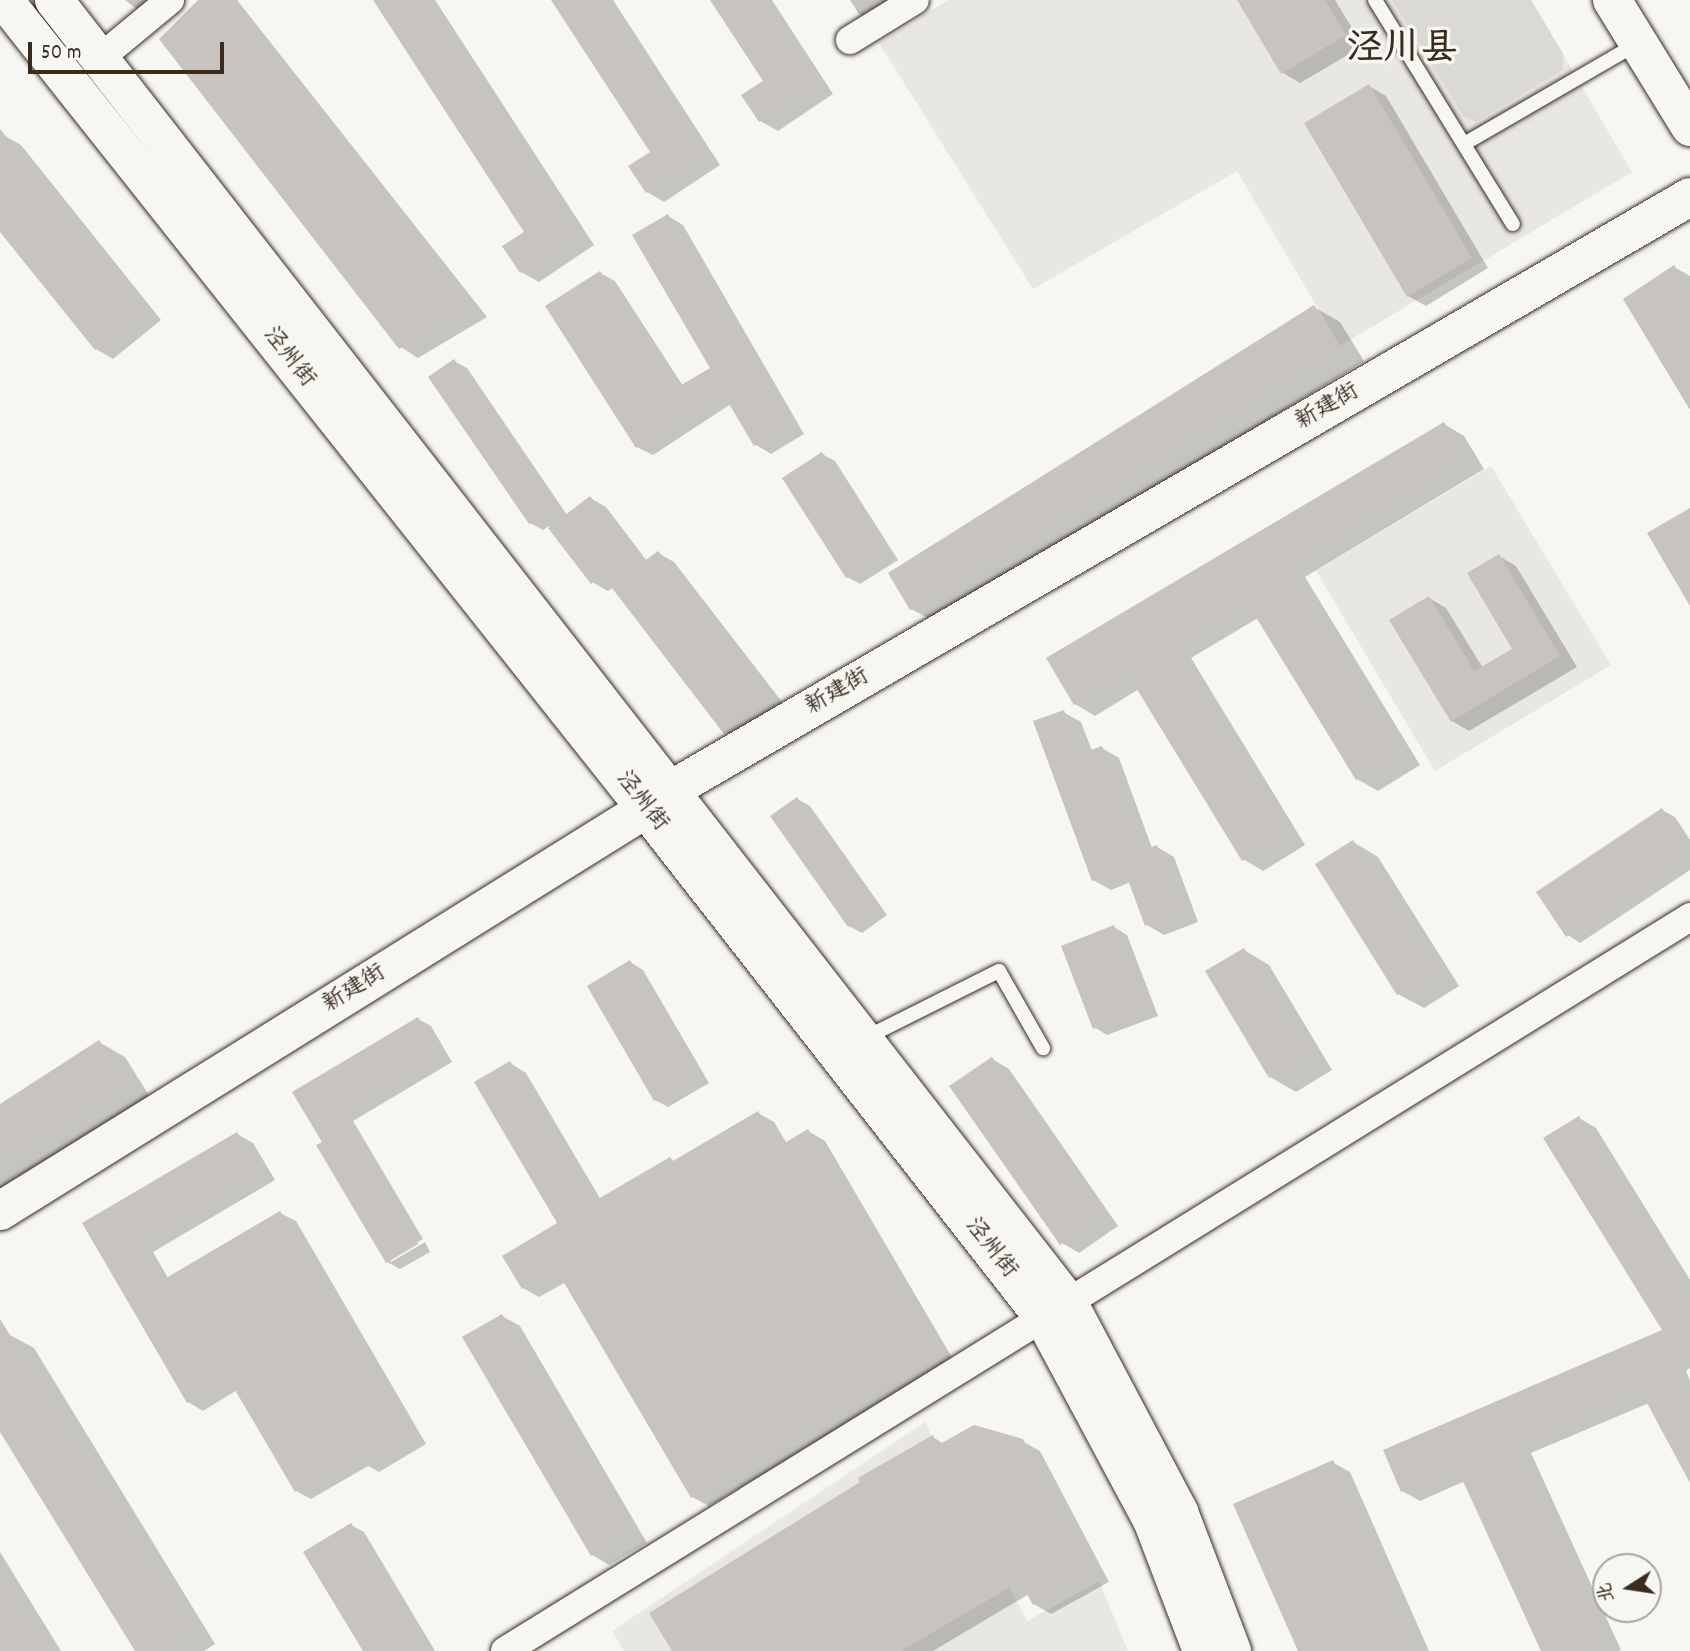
<!DOCTYPE html>
<meta charset="utf-8">
<style>
body{margin:0}
#map{position:relative;width:1690px;height:1651px;overflow:hidden;background:#f6f6f2;font-family:Dekko,"LXGW WenKai TC",sans-serif}
div>[style]{position:absolute}
.built>*{inset:0;background:#e8e7e2}
.green>*{inset:0;background:#dad9d3}
.shadow>*{inset:0;background:#0003}
.building>*{inset:0;background:#c8c3be}
.roads{filter:drop-shadow(0 0 2px #3b2a1e) drop-shadow(0 0 2px #3b2a1e)}
.lane>*{height:14px;margin:-7px;padding:0 7px;transform-origin:7px;border-radius:7px;background:#f6f6f2}
.street>*{height:28px;margin:-14px;padding:0 14px;transform-origin:14px;border-radius:14px;background:#f6f6f2}
.secondary>*{height:38px;margin:-19px;padding:0 19px;transform-origin:19px;border-radius:19px;background:#f6f6f2}
span{translate:-50% -50%;white-space:nowrap;text-align:center;line-height:1.15;-webkit-text-stroke:7px #f6f6f2;paint-order:stroke}
.street-label{font-size:23px;color:#3b2a1e}
.town-label{font-size:37px;color:#3b2a1e;font-weight:700}
.north{position:absolute;left:1592px;top:1553px;width:70px;height:70px;box-sizing:border-box;background:#f6f6f2;border:2px solid #aba49d;border-radius:50%;rotate:258deg;font-size:19px;font-weight:700;line-height:28px;text-align:center;color:#3b2a1e}
.north::after{content:'';display:block;margin:auto;width:24px;height:32px;background:#3b2a1e;clip-path:polygon(50% 0,100% 100%,50% 72%,0 100%)}
.scale{position:absolute;left:28px;top:42px;width:196px;height:32px;box-sizing:border-box;border:4px solid #3b2a1e;border-top:0;padding-left:9px;font-size:21px;line-height:24px;white-space:nowrap;color:#3b2a1e;-webkit-text-stroke:5px #f6f6f2;paint-order:stroke}
</style>
<div id="map">
<div class="built">
<div style="clip-path:polygon(948px 0,1531px 0,1632px 172px,1340px 346px,1237px 171px,1033px 289px,879px 43px)"></div>
<div style="clip-path:polygon(1491px 466px,1611px 665px,1435px 771px,1316px 571px)"></div>
<div style="clip-path:polygon(925px 1422px,1027px 1621px,1099px 1581px,1128px 1651px,624px 1651px,612px 1631px)"></div>
</div>
<div class="green">
<div style="clip-path:polygon(1392px 0,1531px 0,1563px 54px,1563px 70px,1476px 122px,1464px 117px)"></div>
</div>
<div class="shadow">
<div style="clip-path:polygon(125px 0,159px 0,142px 13px)"></div>
<div style="clip-path:polygon(200px 0,237px 0,487px 317px,418px 358px,401px 347px)"></div>
<div style="clip-path:polygon(375px 0,435px 0,594px 245px,539px 282px,521px 272px,526px 232px)"></div>
<div style="clip-path:polygon(553px 0,613px 0,720px 165px,664px 202px,647px 192px,652px 153px)"></div>
<div style="clip-path:polygon(712px 0,772px 0,833px 94px,778px 131px,760px 121px,744px 96px,765px 82px)"></div>
<div style="clip-path:polygon(850px 0,916px 0,877px 24px,859px 14px)"></div>
<div style="clip-path:polygon(1239px 0,1335px 0,1363px 46px,1300px 83px,1283px 73px)"></div>
<div style="clip-path:polygon(1369px 86px,1386px 96px,1488px 268px,1426px 306px,1408px 296px)"></div>
<div style="clip-path:polygon(3px 135px,21px 145px,161px 320px,113px 359px,96px 349px,0 229px,0 138px)"></div>
<div style="clip-path:polygon(668px 216px,683px 225px,804px 434px,771px 454px,756px 445px,731px 404px,653px 455px,637px 447px,600px 273px,615px 281px,683px 386px,712px 368px)"></div>
<div style="clip-path:polygon(1674px 267px,1690px 276px,1690px 407px)"></div>
<div style="clip-path:polygon(1314px 307px,1340px 322px,1364px 361px,937px 623px,911px 609px)"></div>
<div style="clip-path:polygon(454px 361px,467px 368px,567px 515px,590px 498px,606px 507px,647px 561px,658px 553px,674px 562px,786px 707px,741px 742px,725px 732px,614px 587px,608px 591px,592px 582px,549px 526px,543px 530px,530px 523px)"></div>
<div style="clip-path:polygon(1444px 424px,1464px 436px,1484px 469px,1305px 577px,1420px 765px,1378px 791px,1357px 779px,1258px 618px,1191px 658px,1305px 845px,1263px 871px,1243px 859px,1139px 689px,1095px 716px,1075px 704px)"></div>
<div style="clip-path:polygon(822px 454px,835px 461px,898px 560px,860px 584px,847px 577px)"></div>
<div style="clip-path:polygon(1499px 556px,1516px 566px,1577px 667px,1469px 731px,1452px 721px,1429px 598px,1446px 608px,1483px 668px,1515px 649px)"></div>
<div style="clip-path:polygon(1063px 712px,1081px 722px,1092px 751px,1102px 748px,1119px 758px,1152px 848px,1157px 847px,1174px 857px,1198px 922px,1164px 935px,1147px 925px,1131px 882px,1111px 890px,1093px 880px)"></div>
<div style="clip-path:polygon(797px 799px,810px 806px,887px 915px,862px 933px,849px 926px)"></div>
<div style="clip-path:polygon(1662px 810px,1675px 817px,1690px 840px,1690px 870px,1580px 943px,1568px 935px)"></div>
<div style="clip-path:polygon(1353px 842px,1378px 857px,1459px 986px,1424px 1008px,1398px 994px)"></div>
<div style="clip-path:polygon(1114px 927px,1127px 935px,1158px 1016px,1107px 1035px,1094px 1027px)"></div>
<div style="clip-path:polygon(1244px 950px,1269px 965px,1332px 1070px,1296px 1092px,1270px 1077px)"></div>
<div style="clip-path:polygon(630px 962px,643px 970px,709px 1083px,668px 1107px,655px 1100px)"></div>
<div style="clip-path:polygon(418px 1019px,431px 1026px,452px 1062px,353px 1121px,423px 1239px,391px 1258px,391px 1262px,425px 1242px,430px 1252px,400px 1269px,387px 1262px,295px 1092px)"></div>
<div style="clip-path:polygon(99px 1042px,125px 1057px,150px 1097px,0 1193px,0 1106px)"></div>
<div style="clip-path:polygon(992px 1059px,1009px 1069px,1118px 1226px,1079px 1253px,1062px 1243px)"></div>
<div style="clip-path:polygon(510px 1063px,526px 1073px,601px 1200px,670px 1159px,675px 1162px,758px 1113px,774px 1122px,787px 1144px,808px 1131px,825px 1141px,954px 1361px,709px 1506px,692px 1497px,566px 1282px,539px 1297px,523px 1288px,560px 1224px)"></div>
<div style="clip-path:polygon(1579px 1118px,1596px 1128px,1690px 1280px,1690px 1368px,1686px 1371px,1690px 1381px,1690px 1480px,1649px 1403px,1531px 1453px,1621px 1650px,1618px 1651px,1543px 1651px,1465px 1481px,1420px 1501px,1402px 1491px,1665px 1331px)"></div>
<div style="clip-path:polygon(237px 1134px,253px 1143px,275px 1180px,153px 1252px,168px 1278px,280px 1213px,296px 1221px,426px 1444px,379px 1472px,368px 1466px,311px 1499px,296px 1491px,237px 1390px,203px 1411px,188px 1402px,85px 1224px)"></div>
<div style="clip-path:polygon(502px 1316px,520px 1326px,647px 1543px,609px 1565px,592px 1555px)"></div>
<div style="clip-path:polygon(8px 1334px,34px 1348px,215px 1644px,204px 1651px,137px 1651px,0 1429px,0 1339px)"></div>
<div style="clip-path:polygon(933px 1437px,944px 1444px,1022px 1441px,1040px 1451px,1109px 1582px,1051px 1614px,1034px 1604px,1029px 1594px,933px 1651px,678px 1651px)"></div>
<div style="clip-path:polygon(1332px 1462px,1350px 1472px,1429px 1651px,1300px 1651px)"></div>
<div style="clip-path:polygon(351px 1525px,364px 1532px,435px 1651px,365px 1651px)"></div>
<div style="clip-path:polygon(0 1552px,61px 1651px,0 1651px)"></div>
</div>
<div class="building">
<div style="clip-path:polygon(198px 0,229px 0,471px 306px,399px 349px,159px 39px)"></div>
<div style="clip-path:polygon(373px 0,425px 0,578px 235px,520px 273px,502px 246px,524px 232px)"></div>
<div style="clip-path:polygon(551px 0,603px 0,704px 155px,646px 193px,628px 166px,650px 152px)"></div>
<div style="clip-path:polygon(710px 0,763px 0,817px 84px,759px 122px,741px 95px,763px 81px)"></div>
<div style="clip-path:polygon(1237px 0,1325px 0,1346px 35px,1281px 74px)"></div>
<div style="clip-path:polygon(1369px 84px,1472px 258px,1407px 297px,1304px 123px)"></div>
<div style="clip-path:polygon(0 129px,145px 310px,95px 350px,0 232px)"></div>
<div style="clip-path:polygon(668px 214px,789px 425px,754px 446px,722px 392px,636px 448px,545px 306px,600px 271px,676px 388px,710px 368px,632px 235px)"></div>
<div style="clip-path:polygon(1674px 265px,1690px 291px,1690px 410px,1623px 299px)"></div>
<div style="clip-path:polygon(1314px 305px,1340px 346px,910px 610px,888px 573px)"></div>
<div style="clip-path:polygon(454px 359px,555px 506px,529px 524px,428px 377px)"></div>
<div style="clip-path:polygon(1444px 422px,1465px 457px,1285px 565px,1400px 753px,1356px 780px,1246px 601px,1171px 646px,1286px 833px,1242px 861px,1127px 673px,1074px 705px,1046px 658px)"></div>
<div style="clip-path:polygon(822px 452px,886px 553px,846px 578px,782px 478px)"></div>
<div style="clip-path:polygon(590px 496px,642px 563px,658px 551px,771px 697px,724px 734px,602px 575px,591px 584px,548px 528px)"></div>
<div style="clip-path:polygon(1690px 508px,1690px 606px,1647px 533px)"></div>
<div style="clip-path:polygon(1499px 554px,1560px 656px,1451px 722px,1389px 620px,1429px 596px,1474px 671px,1512px 649px,1467px 573px)"></div>
<div style="clip-path:polygon(1064px 710px,1080px 754px,1102px 746px,1140px 851px,1157px 845px,1182px 913px,1145px 926px,1124px 869px,1092px 881px,1033px 721px)"></div>
<div style="clip-path:polygon(797px 797px,875px 908px,848px 927px,770px 816px)"></div>
<div style="clip-path:polygon(1662px 808px,1690px 854px,1566px 937px,1536px 892px)"></div>
<div style="clip-path:polygon(1353px 840px,1435px 971px,1397px 995px,1315px 864px)"></div>
<div style="clip-path:polygon(1114px 925px,1146px 1009px,1093px 1029px,1061px 946px)"></div>
<div style="clip-path:polygon(1244px 948px,1307px 1055px,1269px 1078px,1205px 971px)"></div>
<div style="clip-path:polygon(630px 960px,698px 1075px,654px 1101px,587px 986px)"></div>
<div style="clip-path:polygon(418px 1017px,441px 1055px,341px 1113px,418px 1244px,386px 1263px,316px 1145px,322px 1142px,292px 1092px)"></div>
<div style="clip-path:polygon(99px 1040px,126px 1082px,0 1162px,0 1104px)"></div>
<div style="clip-path:polygon(992px 1057px,1102px 1216px,1060px 1245px,949px 1086px)"></div>
<div style="clip-path:polygon(510px 1061px,593px 1202px,670px 1157px,673px 1161px,758px 1111px,778px 1147px,808px 1129px,939px 1351px,691px 1498px,556px 1269px,522px 1289px,502px 1256px,557px 1223px,474px 1082px)"></div>
<div style="clip-path:polygon(1579px 1116px,1690px 1296px,1690px 1348px,1669px 1361px,1690px 1408px,1690px 1483px,1640px 1390px,1515px 1443px,1605px 1640px,1581px 1651px,1541px 1651px,1457px 1468px,1401px 1492px,1383px 1450px,1662px 1330px,1543px 1138px)"></div>
<div style="clip-path:polygon(237px 1132px,261px 1171px,139px 1243px,161px 1281px,280px 1211px,412px 1435px,363px 1464px,357px 1455px,295px 1492px,228px 1378px,187px 1403px,82px 1223px)"></div>
<div style="clip-path:polygon(502px 1314px,631px 1532px,591px 1556px,462px 1337px)"></div>
<div style="clip-path:polygon(0 1319px,191px 1629px,156px 1651px,135px 1651px,0 1432px)"></div>
<div style="clip-path:polygon(974px 1425px,1023px 1439px,1094px 1573px,1033px 1605px,1020px 1581px,901px 1651px,672px 1651px,649px 1613px,860px 1482px,858px 1478px,933px 1435px,938px 1445px)"></div>
<div style="clip-path:polygon(1333px 1460px,1417px 1651px,1298px 1651px,1233px 1504px)"></div>
<div style="clip-path:polygon(351px 1523px,428px 1651px,363px 1651px,303px 1552px)"></div>
<div style="clip-path:polygon(0 1577px,46px 1651px,0 1651px)"></div>
</div>
<div class="roads">
<div class="lane">
<div style="left:1375px;top:0;width:263px;rotate:58.4deg"></div>
<div style="left:1464px;top:144px;width:201px;rotate:-30.1deg"></div>
<div style="left:863px;top:1039px;width:152px;rotate:-26.6deg"></div>
<div style="left:999px;top:971px;width:89px;rotate:60.3deg"></div>
</div>
<div class="street">
<div style="left:850px;top:40px;width:76px;rotate:-31.6deg"></div>
<div style="left:100px;top:58px;width:91px;rotate:-39.6deg"></div>
<div style="left:505px;top:1651px;width:1394px;rotate:-31.77deg"></div>
</div>
<div class="secondary">
<div style="left:4px;top:0;width:1033px;rotate:51.57deg"></div>
<div style="left:646px;top:809px;width:645px;rotate:51.99deg"></div>
<div style="left:1043px;top:1317px;width:230px;rotate:61.8deg"></div>
<div style="left:1152px;top:1520px;width:140px;rotate:69.1deg"></div>
<div style="left:54px;top:0;width:1650px;rotate:52.09deg"></div>
<div style="left:1068px;top:1302px;width:238px;rotate:62.1deg"></div>
<div style="left:1179px;top:1512px;width:149px;rotate:69.1deg"></div>
<div style="left:1612px;top:0;width:149px;rotate:58.4deg"></div>
<div style="left:0;top:1211px;width:761px;rotate:-31.89deg"></div>
<div style="left:646px;top:809px;width:29px;rotate:-38deg"></div>
<div style="left:669px;top:791px;width:1181px;rotate:-30.19deg"></div>
</div>
</div>
<div class="street-label">
<span style="left:288px;top:358px;rotate:52deg">泾州街</span>
<span style="left:1328px;top:408px;rotate:-30deg">新建街</span>
<span style="left:838px;top:693px;rotate:-30deg">新建街</span>
<span style="left:641px;top:802px;rotate:52deg">泾州街</span>
<span style="left:355px;top:990px;rotate:-32deg">新建街</span>
<span style="left:990px;top:1249px;rotate:52deg">泾州街</span>
</div>
<div class="town-label">
<span style="left:1402px;top:51px">泾川县</span>
</div>
<div class="north">北</div>
<div class="scale">50 m</div>
</div>
